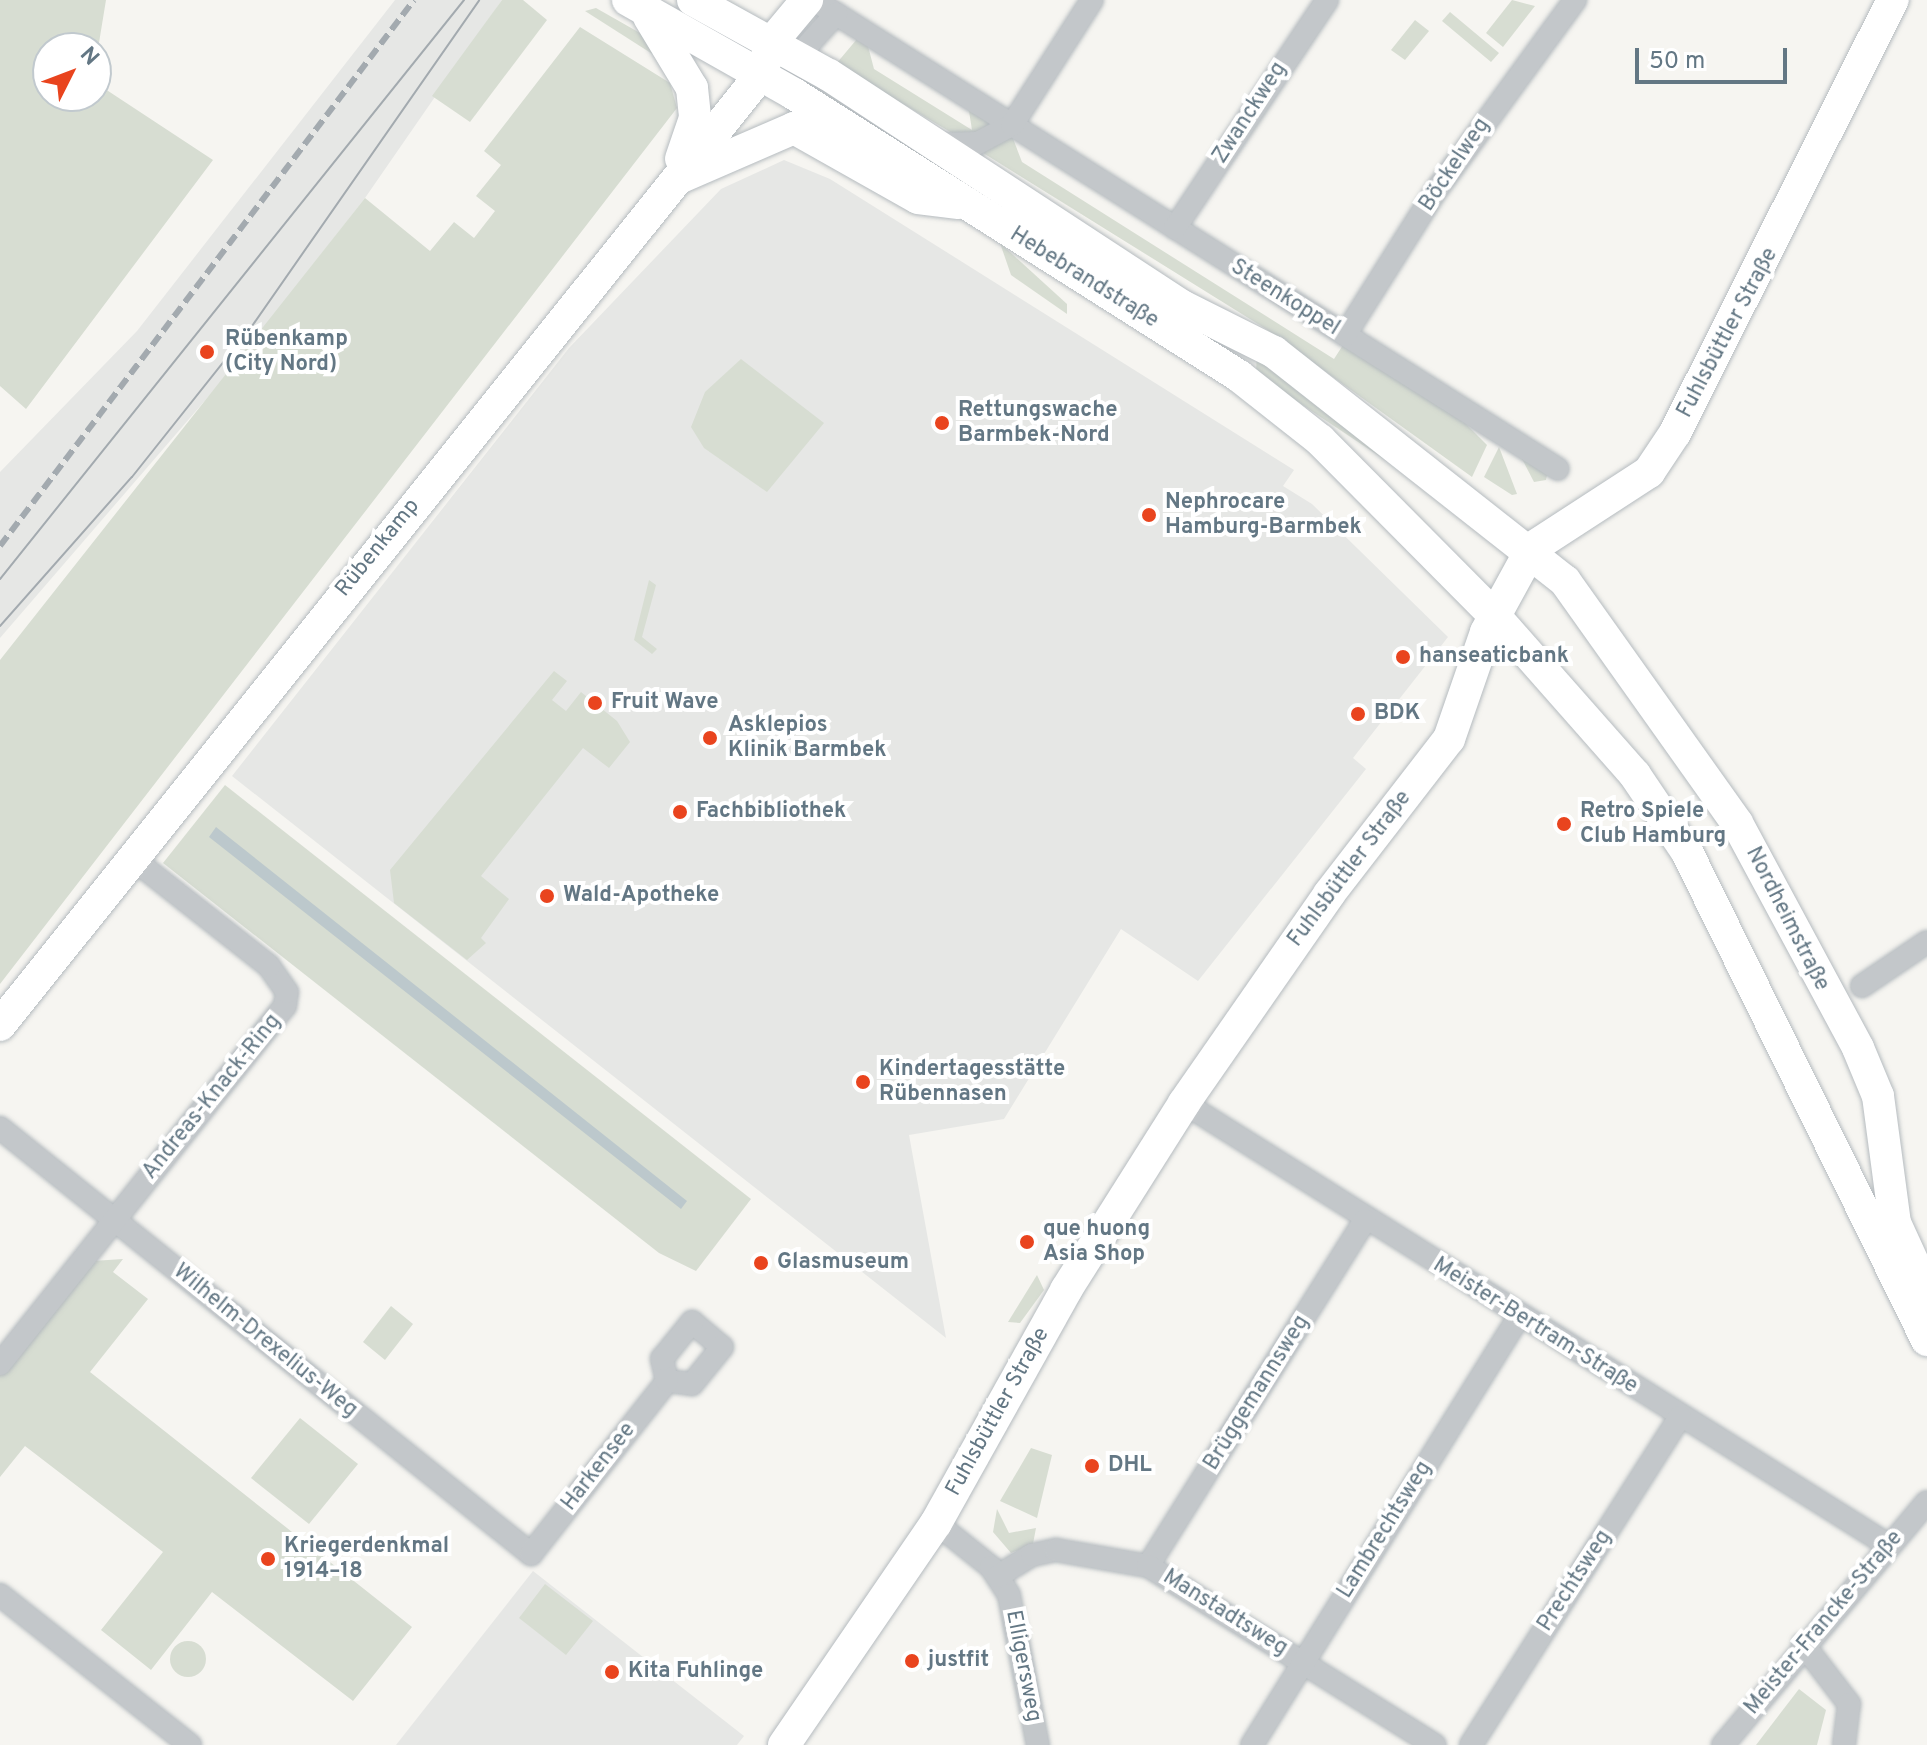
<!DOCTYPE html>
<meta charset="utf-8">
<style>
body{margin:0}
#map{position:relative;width:1927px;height:1745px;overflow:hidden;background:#f6f5f1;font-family:Overpass,sans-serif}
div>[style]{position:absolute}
.built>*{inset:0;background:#e6e7e5}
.green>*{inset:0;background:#d7ddd2}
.round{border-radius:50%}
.water>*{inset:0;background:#bcc8cc}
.roads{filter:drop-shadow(0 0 2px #b5bbbf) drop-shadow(0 0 2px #b5bbbf)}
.street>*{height:22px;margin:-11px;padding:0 11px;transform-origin:11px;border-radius:11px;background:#c3c7ca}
.secondary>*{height:32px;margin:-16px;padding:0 16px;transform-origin:16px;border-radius:16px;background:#fff}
.tram>*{height:2px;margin:-1px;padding:0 1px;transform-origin:1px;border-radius:1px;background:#a3aaaf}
.rail>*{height:6px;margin-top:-3px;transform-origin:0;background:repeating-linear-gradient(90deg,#a3aaaf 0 12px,transparent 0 18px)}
.dots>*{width:22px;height:22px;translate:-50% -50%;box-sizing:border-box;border:4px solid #fff;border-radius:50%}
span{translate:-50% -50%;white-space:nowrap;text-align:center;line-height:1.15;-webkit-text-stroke:8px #fff;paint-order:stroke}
.street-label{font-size:22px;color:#637784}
.poi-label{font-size:22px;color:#637784;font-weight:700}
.left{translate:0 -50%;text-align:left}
.north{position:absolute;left:32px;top:32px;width:80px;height:80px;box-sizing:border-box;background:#fff;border:2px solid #c1c9ce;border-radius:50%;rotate:48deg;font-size:22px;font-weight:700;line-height:32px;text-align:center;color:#637784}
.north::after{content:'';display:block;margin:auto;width:28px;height:36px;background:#e9441e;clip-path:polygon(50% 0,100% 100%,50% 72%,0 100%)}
.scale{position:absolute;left:1635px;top:48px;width:152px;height:36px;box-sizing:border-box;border:4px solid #637784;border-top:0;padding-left:10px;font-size:24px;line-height:28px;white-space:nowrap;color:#637784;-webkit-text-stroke:6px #fff;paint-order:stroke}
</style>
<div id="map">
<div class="built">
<div style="clip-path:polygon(395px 0,502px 0,365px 198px,227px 375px,0 638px,0 472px,137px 331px)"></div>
<div style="clip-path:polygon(784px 160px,830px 179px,1294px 470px,1283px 486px,1312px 504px,1448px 637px,1353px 758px,1366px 769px,1198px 981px,1121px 929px,1004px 1119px,909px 1135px,946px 1338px,232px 776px,569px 348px,721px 189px)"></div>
<div style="clip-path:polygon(533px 1571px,744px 1736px,737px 1745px,396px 1745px)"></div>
</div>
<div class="green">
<div style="clip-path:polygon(0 0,106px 0,96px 61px,96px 48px,48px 48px,48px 96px,96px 96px,96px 83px,213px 160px,26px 409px,0 386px)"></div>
<div style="clip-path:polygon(502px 0,523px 0,547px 20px,470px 122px,432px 96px)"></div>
<div style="clip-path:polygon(1512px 0,1535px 6px,1503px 47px,1486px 33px)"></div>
<div style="clip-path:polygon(596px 8px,647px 37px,679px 71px,585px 11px)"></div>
<div style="clip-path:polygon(1450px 12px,1499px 53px,1491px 62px,1442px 21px)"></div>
<div style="clip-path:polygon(1415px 20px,1429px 31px,1405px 60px,1391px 50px)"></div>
<div style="clip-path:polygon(580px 27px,670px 83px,677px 108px,0 984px,0 660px,365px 198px,430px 251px,454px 222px,474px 238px,495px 211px,476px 196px,501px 165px,484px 151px)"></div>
<div style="clip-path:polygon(857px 39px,868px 46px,874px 69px,972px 130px,969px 111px,991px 123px,982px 133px,957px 136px,836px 64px)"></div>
<div style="clip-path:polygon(1012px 136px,1022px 162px,1334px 359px,1343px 345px,1456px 414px,1487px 445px,1472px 477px,1266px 329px,980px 151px)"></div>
<div style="clip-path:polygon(1000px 243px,1067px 304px,1067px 314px,1011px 275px)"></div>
<div style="clip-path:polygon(1257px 352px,1427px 488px,1256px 374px)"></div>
<div style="clip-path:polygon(741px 359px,824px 423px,767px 492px,704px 448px,691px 427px,705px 392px)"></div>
<div style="clip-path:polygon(1499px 447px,1517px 494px,1512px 495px,1484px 477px)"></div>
<div style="clip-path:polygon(1521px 457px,1547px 475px,1546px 480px,1534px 482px)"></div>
<div style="clip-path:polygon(649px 580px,656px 585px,642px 637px,657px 649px,652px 654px,634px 640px)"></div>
<div style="clip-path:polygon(554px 671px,567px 681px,552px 700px,566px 711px,581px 692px,617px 721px,630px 742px,609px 768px,583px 748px,481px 876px,509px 899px,481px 938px,486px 943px,467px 960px,394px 903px,390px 870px)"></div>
<div style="clip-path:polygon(225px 785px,751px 1199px,696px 1271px,659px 1253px,163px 863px)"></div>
<div style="clip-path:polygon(123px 1259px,113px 1272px,148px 1299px,90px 1372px,412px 1627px,353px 1701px,212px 1592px,151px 1670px,101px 1630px,163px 1552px,25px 1446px,0 1477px,0 1375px,93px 1261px)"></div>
<div style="clip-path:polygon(1037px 1275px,1044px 1290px,1020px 1323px,1008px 1322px)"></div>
<div style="clip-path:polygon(391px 1306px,413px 1324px,385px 1360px,363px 1342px)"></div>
<div style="clip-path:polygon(300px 1418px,358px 1464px,309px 1524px,251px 1478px)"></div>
<div style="clip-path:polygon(1031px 1448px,1052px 1455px,1037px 1518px,1000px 1501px)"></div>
<div style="clip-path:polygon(997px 1509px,1009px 1533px,1036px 1528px,1033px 1544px,1011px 1553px,993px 1532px)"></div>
<div style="clip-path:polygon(545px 1584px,593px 1621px,566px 1655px,519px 1618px)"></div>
<div class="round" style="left:170px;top:1641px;width:36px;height:36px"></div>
<div style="clip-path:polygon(1799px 1689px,1826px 1710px,1817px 1745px,1756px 1745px)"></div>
</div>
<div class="water">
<div style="clip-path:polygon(216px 827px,687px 1201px,681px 1209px,209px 837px)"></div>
</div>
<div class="roads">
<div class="street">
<div style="left:814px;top:0;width:879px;rotate:32.23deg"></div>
<div style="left:798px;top:56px;width:57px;rotate:-47.9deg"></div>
<div style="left:938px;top:144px;width:40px;rotate:-1.4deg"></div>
<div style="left:978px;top:143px;width:38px;rotate:-28deg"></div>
<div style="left:1012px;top:125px;width:148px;rotate:-57.4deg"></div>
<div style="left:1175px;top:228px;width:274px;rotate:-56.3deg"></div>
<div style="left:1345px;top:335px;width:169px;rotate:-57.8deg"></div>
<div style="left:1435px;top:192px;width:238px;rotate:-53.9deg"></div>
<div style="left:1862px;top:986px;width:78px;rotate:-34.1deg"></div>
<div style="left:1184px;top:1103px;width:831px;rotate:32.12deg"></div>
<div style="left:0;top:1128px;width:681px;rotate:38.74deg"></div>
<div style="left:531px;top:1554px;width:220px;rotate:-51.8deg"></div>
<div style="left:692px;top:1322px;width:39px;rotate:40deg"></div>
<div style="left:722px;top:1347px;width:48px;rotate:129deg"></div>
<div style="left:692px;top:1384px;width:25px;rotate:-173deg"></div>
<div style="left:667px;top:1381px;width:23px;rotate:-103deg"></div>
<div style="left:662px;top:1359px;width:48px;rotate:-51deg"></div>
<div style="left:0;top:1364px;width:458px;rotate:-51.5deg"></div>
<div style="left:285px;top:1006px;width:14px;rotate:-82deg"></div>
<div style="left:287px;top:992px;width:32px;rotate:-125deg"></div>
<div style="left:269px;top:966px;width:178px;rotate:-141.8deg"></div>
<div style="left:936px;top:1523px;width:70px;rotate:38.7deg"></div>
<div style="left:991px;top:1567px;width:33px;rotate:57deg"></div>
<div style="left:1009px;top:1595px;width:153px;rotate:79.1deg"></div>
<div style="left:1148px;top:1566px;width:408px;rotate:-57.9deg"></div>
<div style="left:998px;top:1576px;width:40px;rotate:-32deg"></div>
<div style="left:1032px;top:1555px;width:25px;rotate:-12deg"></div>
<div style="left:1056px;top:1550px;width:93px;rotate:9.9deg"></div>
<div style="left:1148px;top:1566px;width:338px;rotate:32deg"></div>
<div style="left:0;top:1595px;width:242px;rotate:38.3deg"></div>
<div style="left:1803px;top:1644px;width:76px;rotate:52.5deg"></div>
<div style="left:1849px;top:1704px;width:41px;rotate:97deg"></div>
<div style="left:1252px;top:1745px;width:507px;rotate:-58.07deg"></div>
<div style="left:1471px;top:1745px;width:389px;rotate:-57.5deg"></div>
<div style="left:1723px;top:1745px;width:317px;rotate:-50deg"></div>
</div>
<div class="secondary">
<div style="left:628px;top:0;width:191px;rotate:29.5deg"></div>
<div style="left:794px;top:94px;width:527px;rotate:32.36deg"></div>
<div style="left:1239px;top:376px;width:103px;rotate:38.3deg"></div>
<div style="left:1320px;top:440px;width:247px;rotate:45.2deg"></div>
<div style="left:1494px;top:615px;width:213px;rotate:48.6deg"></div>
<div style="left:1635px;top:775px;width:93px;rotate:56deg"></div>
<div style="left:1687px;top:852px;width:544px;rotate:63.81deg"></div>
<div style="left:693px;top:0;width:155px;rotate:28.9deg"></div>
<div style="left:829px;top:75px;width:422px;rotate:33.2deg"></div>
<div style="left:1182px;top:306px;width:103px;rotate:26.6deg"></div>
<div style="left:1274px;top:352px;width:370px;rotate:38.2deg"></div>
<div style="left:1565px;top:581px;width:297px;rotate:54.6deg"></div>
<div style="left:1737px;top:823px;width:255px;rotate:61.7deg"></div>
<div style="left:1858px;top:1048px;width:52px;rotate:67.4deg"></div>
<div style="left:1878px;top:1096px;width:128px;rotate:82.4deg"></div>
<div style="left:1895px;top:1223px;width:77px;rotate:65.4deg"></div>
<div style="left:649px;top:17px;width:83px;rotate:58.8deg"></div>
<div style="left:692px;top:88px;width:30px;rotate:84deg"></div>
<div style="left:695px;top:118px;width:43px;rotate:108.9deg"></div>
<div style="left:681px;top:177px;width:123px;rotate:-23.4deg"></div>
<div style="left:794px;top:128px;width:142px;rotate:29.4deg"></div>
<div style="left:918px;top:198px;width:41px;rotate:7deg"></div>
<div style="left:0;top:1025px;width:1218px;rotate:-51.33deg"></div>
<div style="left:761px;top:74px;width:34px;rotate:-71deg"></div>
<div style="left:772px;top:42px;width:55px;rotate:-50.2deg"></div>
<div style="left:784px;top:1745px;width:269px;rotate:-55.6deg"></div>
<div style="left:936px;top:1523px;width:267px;rotate:-60.8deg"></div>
<div style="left:1066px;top:1290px;width:221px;rotate:-57.7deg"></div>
<div style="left:1184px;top:1103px;width:254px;rotate:-55.2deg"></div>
<div style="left:1329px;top:894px;width:196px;rotate:-52.3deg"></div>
<div style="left:1449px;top:739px;width:113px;rotate:-70.9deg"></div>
<div style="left:1486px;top:632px;width:96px;rotate:-61.3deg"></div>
<div style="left:1532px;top:548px;width:140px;rotate:-33deg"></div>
<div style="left:1649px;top:472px;width:47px;rotate:-56.3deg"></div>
<div style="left:1675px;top:433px;width:485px;rotate:-63.3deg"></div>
</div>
</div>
<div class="tram">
<div style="left:0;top:579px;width:742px;rotate:-51.29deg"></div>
<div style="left:0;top:626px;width:199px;rotate:-48.5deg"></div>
<div style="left:132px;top:477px;width:193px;rotate:-51.5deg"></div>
<div style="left:252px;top:326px;width:397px;rotate:-55.1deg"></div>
</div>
<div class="rail">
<div style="left:0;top:546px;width:685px;rotate:-52.83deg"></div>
</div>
<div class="dots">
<div style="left:207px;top:352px;background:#e9441e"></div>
<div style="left:942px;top:423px;background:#e9441e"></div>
<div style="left:1149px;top:515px;background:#e9441e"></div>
<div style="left:1403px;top:657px;background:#e9441e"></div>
<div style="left:595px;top:703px;background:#e9441e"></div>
<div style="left:1358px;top:714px;background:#e9441e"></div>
<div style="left:710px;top:738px;background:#e9441e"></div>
<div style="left:680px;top:812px;background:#e9441e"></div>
<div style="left:1564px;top:824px;background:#e9441e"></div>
<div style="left:547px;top:896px;background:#e9441e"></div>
<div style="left:863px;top:1082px;background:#e9441e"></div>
<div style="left:1027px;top:1242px;background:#e9441e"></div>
<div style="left:761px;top:1263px;background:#e9441e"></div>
<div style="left:1092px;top:1466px;background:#e9441e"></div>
<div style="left:268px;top:1559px;background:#e9441e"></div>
<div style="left:912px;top:1661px;background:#e9441e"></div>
<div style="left:612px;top:1672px;background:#e9441e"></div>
</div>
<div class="street-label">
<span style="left:1250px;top:113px;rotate:-57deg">Zwanckweg</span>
<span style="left:1455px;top:165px;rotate:-56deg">Böckelweg</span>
<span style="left:1084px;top:278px;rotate:32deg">Hebebrandstraße</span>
<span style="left:1285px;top:298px;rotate:32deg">Steenkoppel</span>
<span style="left:1728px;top:333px;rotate:-62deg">Fuhlsbüttler Straße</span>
<span style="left:378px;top:548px;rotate:-51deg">Rübenkamp</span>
<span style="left:1350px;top:869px;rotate:-53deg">Fuhlsbüttler Straße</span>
<span style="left:1787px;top:919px;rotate:63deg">Nordheimstraße</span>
<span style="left:212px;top:1097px;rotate:-51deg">Andreas-Knack-Ring</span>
<span style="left:1535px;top:1326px;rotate:32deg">Meister-Bertram-Straße</span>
<span style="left:265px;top:1341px;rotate:39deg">Wilhelm-Drexelius-Weg</span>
<span style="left:1257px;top:1393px;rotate:-58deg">Brüggemannsweg</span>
<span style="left:998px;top:1412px;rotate:-61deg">Fuhlsbüttler Straße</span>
<span style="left:599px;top:1467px;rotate:-52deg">Harkensee</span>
<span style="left:1385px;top:1530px;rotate:-58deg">Lambrechtsweg</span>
<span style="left:1575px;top:1581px;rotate:-57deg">Prechtsweg</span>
<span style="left:1225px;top:1613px;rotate:32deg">Manstadtsweg</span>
<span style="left:1824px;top:1623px;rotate:-50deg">Meister-Francke-Straße</span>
<span style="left:1023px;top:1666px;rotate:79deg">Elligersweg</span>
</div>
<div class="poi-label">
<span class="left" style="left:225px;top:352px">Rübenkamp<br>(City Nord)</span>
<span class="left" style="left:958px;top:423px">Rettungswache<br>Barmbek-Nord</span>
<span class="left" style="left:1165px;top:515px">Nephrocare<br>Hamburg-Barmbek</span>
<span class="left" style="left:1419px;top:657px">hanseaticbank</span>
<span class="left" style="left:611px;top:703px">Fruit Wave</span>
<span class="left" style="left:1374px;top:714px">BDK</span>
<span class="left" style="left:728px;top:738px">Asklepios<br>Klinik Barmbek</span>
<span class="left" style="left:1580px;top:824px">Retro Spiele<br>Club Hamburg</span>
<span class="left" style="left:696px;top:812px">Fachbibliothek</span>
<span class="left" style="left:563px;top:896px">Wald-Apotheke</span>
<span class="left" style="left:879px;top:1082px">Kindertagesstätte<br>Rübennasen</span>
<span class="left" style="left:1043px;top:1242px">que huong<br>Asia Shop</span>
<span class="left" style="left:777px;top:1263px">Glasmuseum</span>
<span class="left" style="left:1108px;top:1466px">DHL</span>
<span class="left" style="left:284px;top:1559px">Kriegerdenkmal<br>1914–18</span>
<span class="left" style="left:928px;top:1661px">justfit</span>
<span class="left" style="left:628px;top:1672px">Kita Fuhlinge</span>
</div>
<div class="north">N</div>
<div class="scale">50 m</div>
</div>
